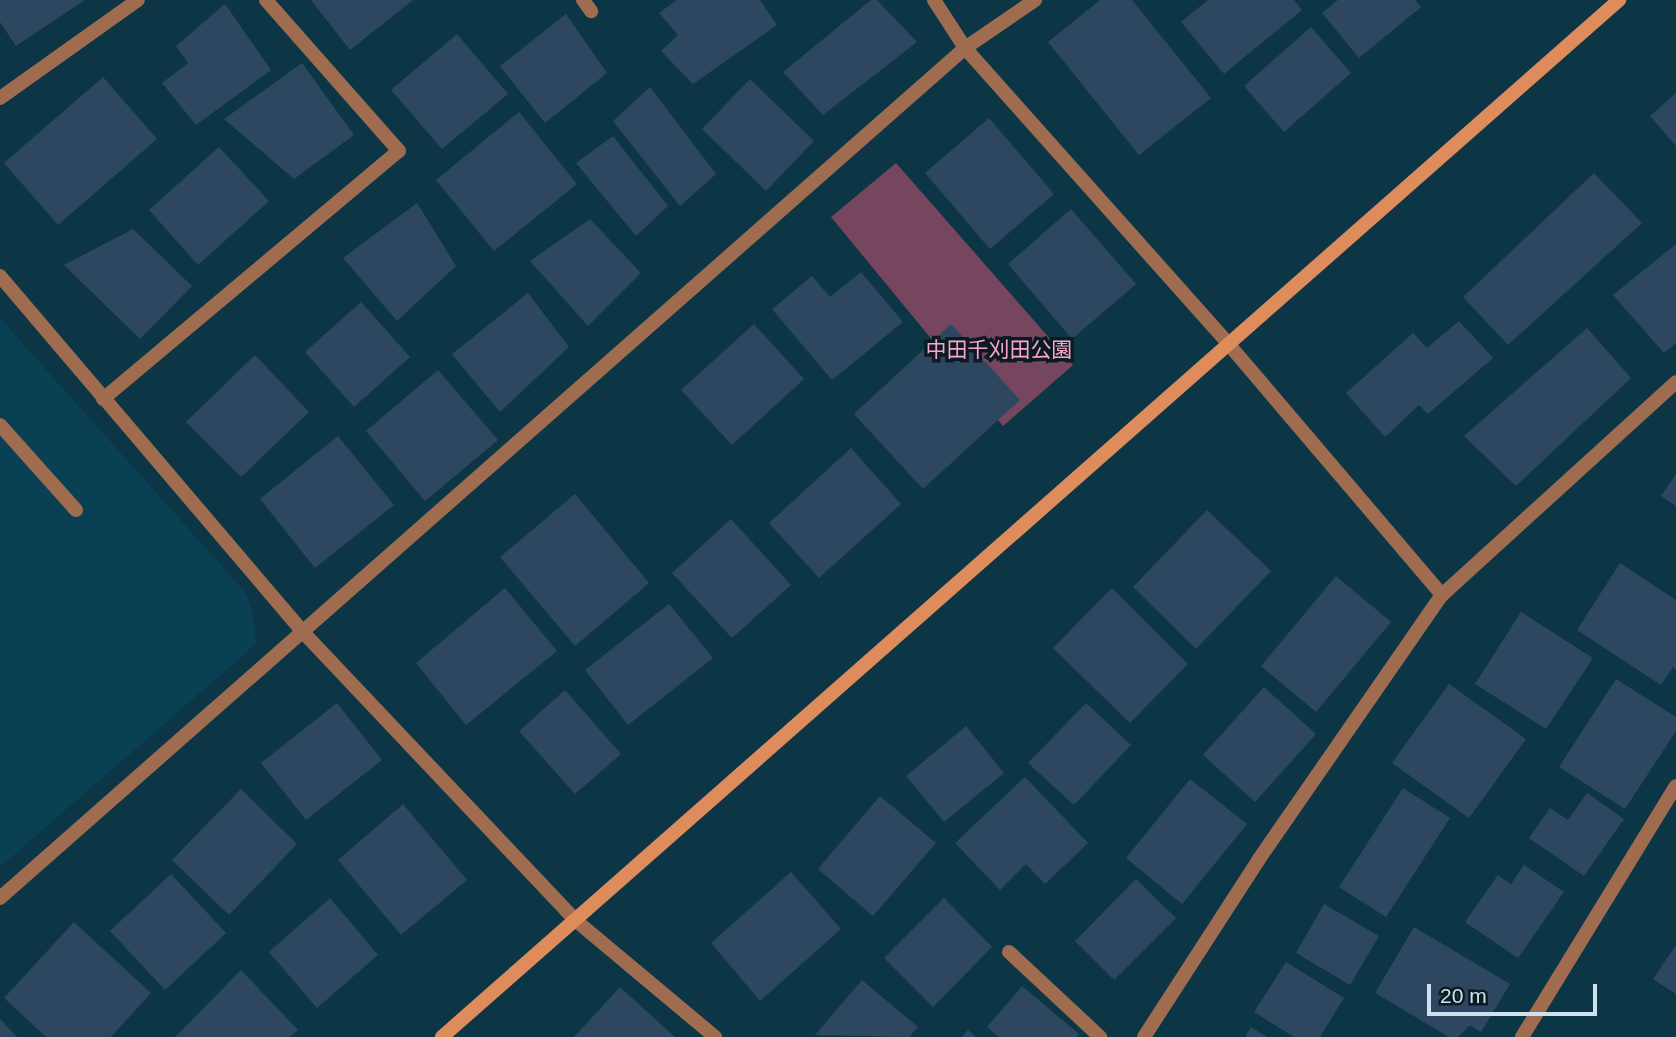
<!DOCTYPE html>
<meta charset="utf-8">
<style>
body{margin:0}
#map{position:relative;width:1676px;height:1037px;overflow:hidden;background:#0c3646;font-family:Arial,"Noto Sans JP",sans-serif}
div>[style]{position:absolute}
.built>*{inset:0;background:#0a4054}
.green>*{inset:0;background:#76465e}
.building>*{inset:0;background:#2e4760}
.lane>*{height:14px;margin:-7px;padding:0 7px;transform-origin:7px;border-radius:7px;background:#a06c4f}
.street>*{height:14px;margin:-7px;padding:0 7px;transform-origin:7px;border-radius:7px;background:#a06c4f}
.secondary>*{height:14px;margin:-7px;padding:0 7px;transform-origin:7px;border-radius:7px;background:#df8c5d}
span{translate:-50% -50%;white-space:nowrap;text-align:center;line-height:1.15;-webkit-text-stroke:7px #0b1b22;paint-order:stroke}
.park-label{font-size:21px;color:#fca3ce}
.scale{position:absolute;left:1427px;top:984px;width:170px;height:32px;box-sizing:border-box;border:4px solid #cde2ec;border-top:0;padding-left:9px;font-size:21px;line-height:24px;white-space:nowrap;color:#cde2ec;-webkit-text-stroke:5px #0b1b22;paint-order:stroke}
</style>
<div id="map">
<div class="built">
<div style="clip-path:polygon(0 318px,245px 592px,253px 613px,256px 644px,0 867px)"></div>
</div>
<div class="green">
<div style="clip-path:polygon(896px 163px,1073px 365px,1003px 426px,831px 217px)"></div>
</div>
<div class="building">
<div style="clip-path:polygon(0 0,85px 0,16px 46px,0 22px)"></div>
<div style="clip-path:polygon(311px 0,413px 0,350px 50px)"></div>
<div style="clip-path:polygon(677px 0,760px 0,777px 25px,693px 84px,661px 51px,678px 35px,659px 13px)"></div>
<div style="clip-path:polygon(871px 0,877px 0,917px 42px,823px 115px,783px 72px)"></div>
<div style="clip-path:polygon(1100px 0,1132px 0,1211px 98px,1139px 155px,1048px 42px)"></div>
<div style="clip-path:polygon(1208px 0,1294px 0,1302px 10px,1224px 74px,1181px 22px)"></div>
<div style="clip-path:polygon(1338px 0,1415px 0,1421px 7px,1359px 58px,1322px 13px)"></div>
<div style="clip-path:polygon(225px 4px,271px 70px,196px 125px,162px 83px,188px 63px,176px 46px)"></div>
<div style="clip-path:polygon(566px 14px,607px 73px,545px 123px,500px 66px)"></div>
<div style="clip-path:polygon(1311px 27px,1351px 73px,1284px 132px,1244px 86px)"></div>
<div style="clip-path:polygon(457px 34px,508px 94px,442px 149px,391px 90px)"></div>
<div style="clip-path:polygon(302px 63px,354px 135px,294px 179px,224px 119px)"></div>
<div style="clip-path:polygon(103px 77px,157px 139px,58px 225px,4px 163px)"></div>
<div style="clip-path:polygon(750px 79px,814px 141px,766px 191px,702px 129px)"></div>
<div style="clip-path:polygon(650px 87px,716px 174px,680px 206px,613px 121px)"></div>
<div style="clip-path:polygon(1676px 93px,1676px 146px,1650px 116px)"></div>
<div style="clip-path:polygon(519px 112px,577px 184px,494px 251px,436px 180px)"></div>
<div style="clip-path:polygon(989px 118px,1054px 194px,990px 249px,925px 173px)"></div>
<div style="clip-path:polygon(613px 136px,668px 206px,636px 236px,576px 163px)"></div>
<div style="clip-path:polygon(219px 147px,269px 201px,198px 265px,149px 210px)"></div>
<div style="clip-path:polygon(1594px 173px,1642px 223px,1508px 345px,1463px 297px)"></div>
<div style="clip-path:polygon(417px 203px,456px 266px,397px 321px,343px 258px)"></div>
<div style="clip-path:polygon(1071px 209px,1136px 284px,1072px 339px,1008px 264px)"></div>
<div style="clip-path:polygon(590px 219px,641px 273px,588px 326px,530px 261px)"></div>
<div style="clip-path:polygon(133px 229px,192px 286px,140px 339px,64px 265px)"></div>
<div style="clip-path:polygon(1676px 244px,1676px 343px,1664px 353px,1613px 295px)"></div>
<div style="clip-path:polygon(861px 272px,903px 322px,832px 380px,772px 309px,812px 276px,830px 297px)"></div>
<div style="clip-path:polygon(528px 293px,569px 347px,500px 412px,452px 354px)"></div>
<div style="clip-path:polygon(361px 302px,410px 357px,354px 407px,305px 352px)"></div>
<div style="clip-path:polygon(1459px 321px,1493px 358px,1428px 414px,1419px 405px,1385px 437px,1346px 393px,1413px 333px,1427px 348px)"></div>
<div style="clip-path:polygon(754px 324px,804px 379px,732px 445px,681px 390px)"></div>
<div style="clip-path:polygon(951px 324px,1020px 400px,923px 489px,854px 414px)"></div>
<div style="clip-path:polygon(1587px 328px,1631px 378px,1516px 486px,1464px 436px)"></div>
<div style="clip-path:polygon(255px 355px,309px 412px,241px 477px,186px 422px)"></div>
<div style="clip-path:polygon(438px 370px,498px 440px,425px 501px,366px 431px)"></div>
<div style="clip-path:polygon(338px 436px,394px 505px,315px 568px,260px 499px)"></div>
<div style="clip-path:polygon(851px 448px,901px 504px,819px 578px,769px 523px)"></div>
<div style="clip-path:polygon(1676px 474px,1676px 506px,1661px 496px)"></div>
<div style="clip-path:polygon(575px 494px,649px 583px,575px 646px,500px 557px)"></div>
<div style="clip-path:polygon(1207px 510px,1271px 571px,1196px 649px,1133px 587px)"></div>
<div style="clip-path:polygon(731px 519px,791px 585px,732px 638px,672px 573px)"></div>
<div style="clip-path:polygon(1620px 563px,1676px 600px,1676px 670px,1673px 667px,1661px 685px,1577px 630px)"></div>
<div style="clip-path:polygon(1336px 576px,1391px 622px,1316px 712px,1261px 666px)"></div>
<div style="clip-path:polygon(505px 588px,557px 651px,466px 725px,416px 663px)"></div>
<div style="clip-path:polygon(1112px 588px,1188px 664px,1130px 723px,1053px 648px)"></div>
<div style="clip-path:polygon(669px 604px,713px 658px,628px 725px,585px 670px)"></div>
<div style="clip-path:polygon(1521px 612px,1593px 658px,1546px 729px,1475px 684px)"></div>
<div style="clip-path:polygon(1616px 679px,1676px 717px,1676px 731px,1625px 809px,1559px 767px)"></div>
<div style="clip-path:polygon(1449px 684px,1526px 739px,1469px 818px,1392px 763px)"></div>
<div style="clip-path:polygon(1264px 687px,1316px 734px,1255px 802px,1203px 755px)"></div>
<div style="clip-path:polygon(565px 690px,621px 754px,575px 794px,519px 731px)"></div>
<div style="clip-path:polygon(337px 703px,382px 760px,306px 820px,261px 763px)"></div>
<div style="clip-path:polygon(1086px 703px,1131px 745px,1074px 805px,1028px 763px)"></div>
<div style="clip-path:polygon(966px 726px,1004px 773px,944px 822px,906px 776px)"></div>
<div style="clip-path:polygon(1025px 777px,1088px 843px,1045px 884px,1026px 864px,1000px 890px,955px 843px)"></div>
<div style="clip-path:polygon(1190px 779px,1247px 824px,1182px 904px,1126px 858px)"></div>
<div style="clip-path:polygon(1403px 788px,1450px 818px,1386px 917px,1339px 887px)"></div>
<div style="clip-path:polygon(241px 789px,297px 844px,229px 915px,172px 860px)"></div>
<div style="clip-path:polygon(1587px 793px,1624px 819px,1584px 876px,1529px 838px,1550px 808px,1568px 820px)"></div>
<div style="clip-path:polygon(880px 796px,936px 843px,873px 916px,818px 869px)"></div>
<div style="clip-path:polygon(403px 804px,467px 880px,401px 935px,338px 860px)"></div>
<div style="clip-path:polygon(1524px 865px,1564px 892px,1518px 958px,1465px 922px,1498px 875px,1511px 884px)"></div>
<div style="clip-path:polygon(791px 872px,841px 929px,760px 1001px,711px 943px)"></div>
<div style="clip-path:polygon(171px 874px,226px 933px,165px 990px,110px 931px)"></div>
<div style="clip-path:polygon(1136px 879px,1176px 918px,1114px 980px,1075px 941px)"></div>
<div style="clip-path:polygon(330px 898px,378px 955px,317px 1008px,269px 952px)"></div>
<div style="clip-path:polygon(944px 898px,992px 947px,933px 1007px,884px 958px)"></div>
<div style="clip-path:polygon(1324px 904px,1379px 936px,1350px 985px,1296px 953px)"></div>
<div style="clip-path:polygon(74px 922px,151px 993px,111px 1037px,46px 1037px,4px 998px)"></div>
<div style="clip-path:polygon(1414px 927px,1510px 984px,1481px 1032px,1470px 1025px,1458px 1037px,1449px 1037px,1375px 993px)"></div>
<div style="clip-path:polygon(1676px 945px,1676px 994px,1653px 979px)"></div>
<div style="clip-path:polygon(1286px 962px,1344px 998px,1320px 1037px,1294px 1037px,1254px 1012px)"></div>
<div style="clip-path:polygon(241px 970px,298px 1030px,290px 1037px,175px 1037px)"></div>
<div style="clip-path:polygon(862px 980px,918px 1027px,909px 1037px,815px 1035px)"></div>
<div style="clip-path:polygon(1022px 986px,1079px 1034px,1077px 1037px,999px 1037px,987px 1027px)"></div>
<div style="clip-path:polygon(620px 987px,675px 1037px,574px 1037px)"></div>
<div style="clip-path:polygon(0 1019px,17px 1037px,0 1037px)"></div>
<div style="clip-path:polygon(1251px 1027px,1267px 1037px,1245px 1037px)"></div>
<div style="clip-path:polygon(968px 1030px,976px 1037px,962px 1037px)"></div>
</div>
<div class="lane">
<div style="left:0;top:425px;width:114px;rotate:48.2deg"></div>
</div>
<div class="street">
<div style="left:583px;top:0;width:14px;rotate:54deg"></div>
<div style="left:934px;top:0;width:57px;rotate:57.1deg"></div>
<div style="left:965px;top:48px;width:400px;rotate:48.3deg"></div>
<div style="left:1231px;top:347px;width:326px;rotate:49.6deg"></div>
<div style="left:0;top:98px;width:169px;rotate:-35.4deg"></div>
<div style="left:0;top:276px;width:465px;rotate:49.6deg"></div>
<div style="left:301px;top:630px;width:398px;rotate:46.6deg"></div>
<div style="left:574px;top:919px;width:184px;rotate:39.9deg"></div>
<div style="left:103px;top:399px;width:386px;rotate:-40deg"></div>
<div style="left:399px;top:151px;width:201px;rotate:-131.4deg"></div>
<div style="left:0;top:898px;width:1286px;rotate:-41.37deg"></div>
<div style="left:965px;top:48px;width:85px;rotate:-34.4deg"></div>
<div style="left:1009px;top:952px;width:125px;rotate:43deg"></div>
<div style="left:1144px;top:1037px;width:212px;rotate:-57.1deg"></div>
<div style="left:1259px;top:859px;width:321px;rotate:-55.3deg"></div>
<div style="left:1442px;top:595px;width:316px;rotate:-42.3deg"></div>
<div style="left:1522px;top:1037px;width:294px;rotate:-58.5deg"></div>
</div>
<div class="secondary">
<div style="left:442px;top:1037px;width:1569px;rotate:-41.38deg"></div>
</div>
<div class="park-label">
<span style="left:999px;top:350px">中田千刈田公園</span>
</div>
<div class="scale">20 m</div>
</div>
